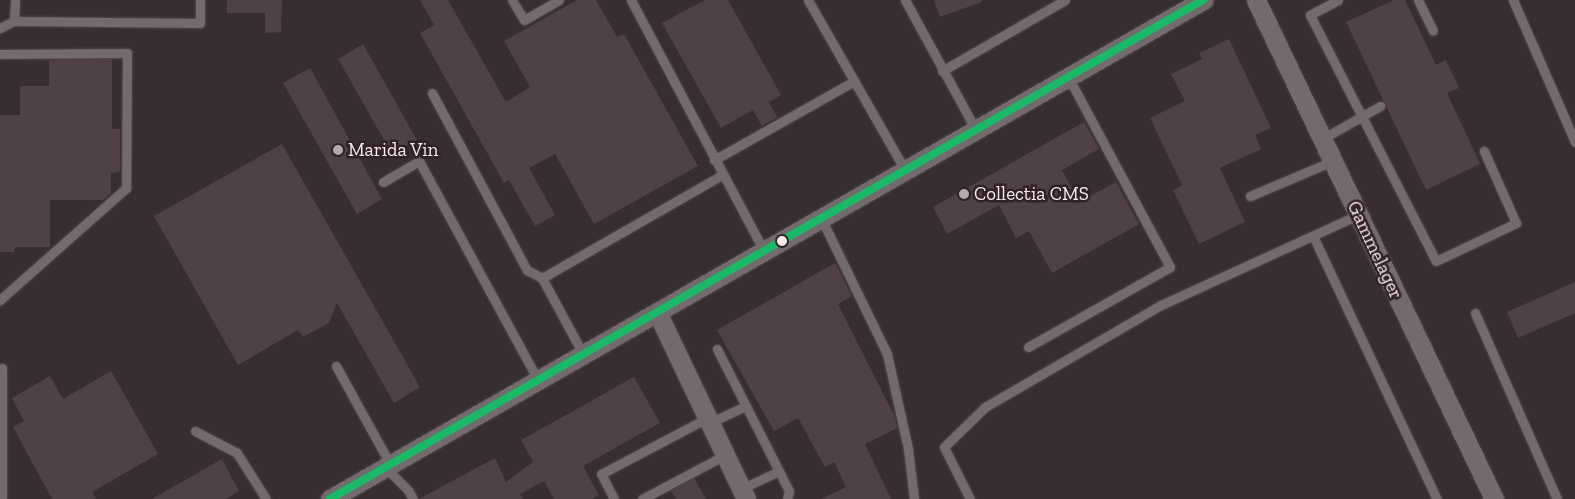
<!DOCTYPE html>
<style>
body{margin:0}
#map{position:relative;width:1575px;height:499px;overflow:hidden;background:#382e31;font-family:"Zilla Slab",serif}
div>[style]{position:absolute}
.building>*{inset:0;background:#4f4146}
.roads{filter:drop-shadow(0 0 1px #534a4c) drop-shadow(0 0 1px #534a4c)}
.lane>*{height:9px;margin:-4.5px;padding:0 4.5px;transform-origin:4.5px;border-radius:4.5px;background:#726a6c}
.street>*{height:19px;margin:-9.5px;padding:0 9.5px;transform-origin:9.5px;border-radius:9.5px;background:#726a6c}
.bus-1>*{height:8px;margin:-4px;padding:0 4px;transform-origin:4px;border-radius:4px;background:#1ab867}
.dots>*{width:14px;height:14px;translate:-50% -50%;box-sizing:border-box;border:2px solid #322126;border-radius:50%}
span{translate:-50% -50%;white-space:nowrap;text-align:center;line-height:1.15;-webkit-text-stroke:5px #322126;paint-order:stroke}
.poi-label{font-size:19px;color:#f7ebee}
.left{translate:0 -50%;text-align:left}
.street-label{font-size:19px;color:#f7ebee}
</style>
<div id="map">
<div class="building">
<div style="clip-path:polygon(227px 0,282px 0,281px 32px,265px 33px,265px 13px,227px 13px)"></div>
<div style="clip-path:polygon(420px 0,448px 0,506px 102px,530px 87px,504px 41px,577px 0,596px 0,617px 37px,624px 34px,698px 166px,594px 224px,555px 154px,529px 168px,555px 215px,535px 226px,509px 180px,504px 183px,420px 33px,434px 25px)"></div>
<div style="clip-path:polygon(705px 0,728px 0,781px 95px,769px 102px,777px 117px,762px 126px,753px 110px,721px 128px,662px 23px)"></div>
<div style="clip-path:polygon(934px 0,982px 0,982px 2px,940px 17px)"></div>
<div style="clip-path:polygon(1394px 0,1405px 0,1436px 65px,1446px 60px,1459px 88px,1447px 93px,1480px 164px,1426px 190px,1346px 22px)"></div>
<div style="clip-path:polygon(1229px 39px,1271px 128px,1255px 135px,1261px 149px,1220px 168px,1245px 222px,1199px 244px,1173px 190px,1182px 185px,1150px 118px,1185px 101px,1171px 74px,1202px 59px,1199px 53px)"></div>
<div style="clip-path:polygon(363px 44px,417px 140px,392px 154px,338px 59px)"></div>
<div style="clip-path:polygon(112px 59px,112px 129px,120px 129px,120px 172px,111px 173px,111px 193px,103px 200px,50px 200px,50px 247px,15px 247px,14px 252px,0 252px,0 115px,20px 115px,20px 86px,49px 86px,49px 60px)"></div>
<div style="clip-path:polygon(310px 68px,382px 199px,357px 214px,283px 83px)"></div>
<div style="clip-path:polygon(1084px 122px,1099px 149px,1062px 170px,1079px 202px,1116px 182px,1139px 224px,1052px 273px,1029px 231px,1016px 238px,999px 205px,947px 234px,933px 207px)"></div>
<div style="clip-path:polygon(282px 144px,420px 387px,394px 403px,337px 303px,329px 323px,303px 337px,298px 330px,238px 365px,154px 216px)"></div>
<div style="clip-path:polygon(835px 263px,852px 296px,838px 304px,895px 417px,897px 428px,865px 444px,891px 499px,821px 499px,846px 487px,834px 462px,825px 467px,798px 418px,774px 431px,717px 330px)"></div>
<div style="clip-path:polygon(1575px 282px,1575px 313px,1518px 338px,1507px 312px)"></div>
<div style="clip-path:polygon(111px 371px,158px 454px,92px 492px,96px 499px,52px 499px,13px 427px,24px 421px,12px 398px,50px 376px,63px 399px)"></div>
<div style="clip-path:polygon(634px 377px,660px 423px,583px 466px,599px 495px,592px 499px,554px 499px,544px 481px,520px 494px,523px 499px,419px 499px,495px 458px,506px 482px,533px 462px,521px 440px)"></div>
<div style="clip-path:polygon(222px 459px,239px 491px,226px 499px,152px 499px)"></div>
<div style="clip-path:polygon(694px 478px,706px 499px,676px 499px,671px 491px)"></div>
</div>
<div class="roads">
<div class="lane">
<div style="left:512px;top:0;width:23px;rotate:59deg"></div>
<div style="left:524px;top:20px;width:40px;rotate:-29.7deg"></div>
<div style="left:631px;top:0;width:284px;rotate:62.1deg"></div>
<div style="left:808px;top:0;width:196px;rotate:60.3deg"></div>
<div style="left:905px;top:0;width:148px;rotate:61.4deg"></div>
<div style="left:1338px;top:0;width:32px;rotate:152deg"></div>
<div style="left:1310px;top:15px;width:276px;rotate:62.9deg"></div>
<div style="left:1436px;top:261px;width:89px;rotate:-25.4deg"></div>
<div style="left:1516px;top:223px;width:79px;rotate:-114deg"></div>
<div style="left:1418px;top:0;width:34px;rotate:64deg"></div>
<div style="left:1513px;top:0;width:155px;rotate:66.4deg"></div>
<div style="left:14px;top:21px;width:21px;rotate:-87deg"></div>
<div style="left:0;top:28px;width:16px;rotate:-27deg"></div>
<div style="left:14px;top:21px;width:186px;rotate:0.6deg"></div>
<div style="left:200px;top:23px;width:23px;rotate:-90deg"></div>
<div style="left:0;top:54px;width:127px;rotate:-0.5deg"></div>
<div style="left:127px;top:53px;width:135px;rotate:90.4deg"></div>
<div style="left:126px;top:188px;width:169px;rotate:138.4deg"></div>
<div style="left:942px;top:71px;width:142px;rotate:-30deg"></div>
<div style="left:432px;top:93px;width:201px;rotate:61.8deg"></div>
<div style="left:527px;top:270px;width:17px;rotate:28deg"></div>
<div style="left:542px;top:278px;width:86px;rotate:61.7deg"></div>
<div style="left:1322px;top:139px;width:67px;rotate:-29.6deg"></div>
<div style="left:714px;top:160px;width:161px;rotate:-29.4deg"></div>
<div style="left:383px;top:182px;width:42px;rotate:-30.3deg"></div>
<div style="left:419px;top:161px;width:249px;rotate:61.5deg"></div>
<div style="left:1250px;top:196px;width:90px;rotate:-22.9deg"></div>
<div style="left:821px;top:218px;width:151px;rotate:64.1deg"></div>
<div style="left:887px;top:354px;width:97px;rotate:77.5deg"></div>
<div style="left:908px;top:449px;width:50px;rotate:83.2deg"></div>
<div style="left:1313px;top:236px;width:291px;rotate:64.8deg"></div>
<div style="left:542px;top:278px;width:207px;rotate:-29.8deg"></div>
<div style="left:1475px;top:313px;width:203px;rotate:66.2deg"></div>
<div style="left:1028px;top:347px;width:163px;rotate:-29.4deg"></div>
<div style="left:1170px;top:267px;width:216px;rotate:-118.2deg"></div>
<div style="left:717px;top:349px;width:159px;rotate:63.1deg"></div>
<div style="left:789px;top:491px;width:8px;rotate:104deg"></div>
<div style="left:336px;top:366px;width:112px;rotate:61.1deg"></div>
<div style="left:709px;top:423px;width:40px;rotate:-25deg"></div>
<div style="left:195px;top:431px;width:47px;rotate:27.6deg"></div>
<div style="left:237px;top:453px;width:54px;rotate:57.8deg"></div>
<div style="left:385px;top:467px;width:33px;rotate:45deg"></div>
<div style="left:408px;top:490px;width:10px;rotate:61deg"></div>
<div style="left:741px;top:489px;width:42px;rotate:-25.3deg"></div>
<div style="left:2px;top:499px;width:131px;rotate:-90deg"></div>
<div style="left:614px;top:499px;width:28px;rotate:-117deg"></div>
<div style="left:601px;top:474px;width:120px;rotate:-27.8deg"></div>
<div style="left:642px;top:499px;width:94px;rotate:-27.9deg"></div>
<div style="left:970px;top:499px;width:58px;rotate:-116.6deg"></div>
<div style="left:944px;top:447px;width:57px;rotate:-44.3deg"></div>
<div style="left:985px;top:407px;width:203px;rotate:-30.1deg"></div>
<div style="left:1161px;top:305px;width:217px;rotate:-24.6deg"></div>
</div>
<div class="street">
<div style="left:1256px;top:0;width:553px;rotate:64.5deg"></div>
<div style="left:657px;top:312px;width:207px;rotate:64.5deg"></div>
<div style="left:330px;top:499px;width:1006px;rotate:-29.75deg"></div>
</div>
</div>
<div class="bus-1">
<div style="left:330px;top:499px;width:1006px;rotate:-29.75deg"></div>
</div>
<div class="dots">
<div style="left:338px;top:150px;background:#b4a9ac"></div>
<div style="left:964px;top:194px;background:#b4a9ac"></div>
<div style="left:782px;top:241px;background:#f7ebee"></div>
</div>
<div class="poi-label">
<span class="left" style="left:348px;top:150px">Marida Vin</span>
<span class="left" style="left:974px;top:194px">Collectia CMS</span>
</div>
<div class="street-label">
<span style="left:1375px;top:250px;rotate:65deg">Gammelager</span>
</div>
</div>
